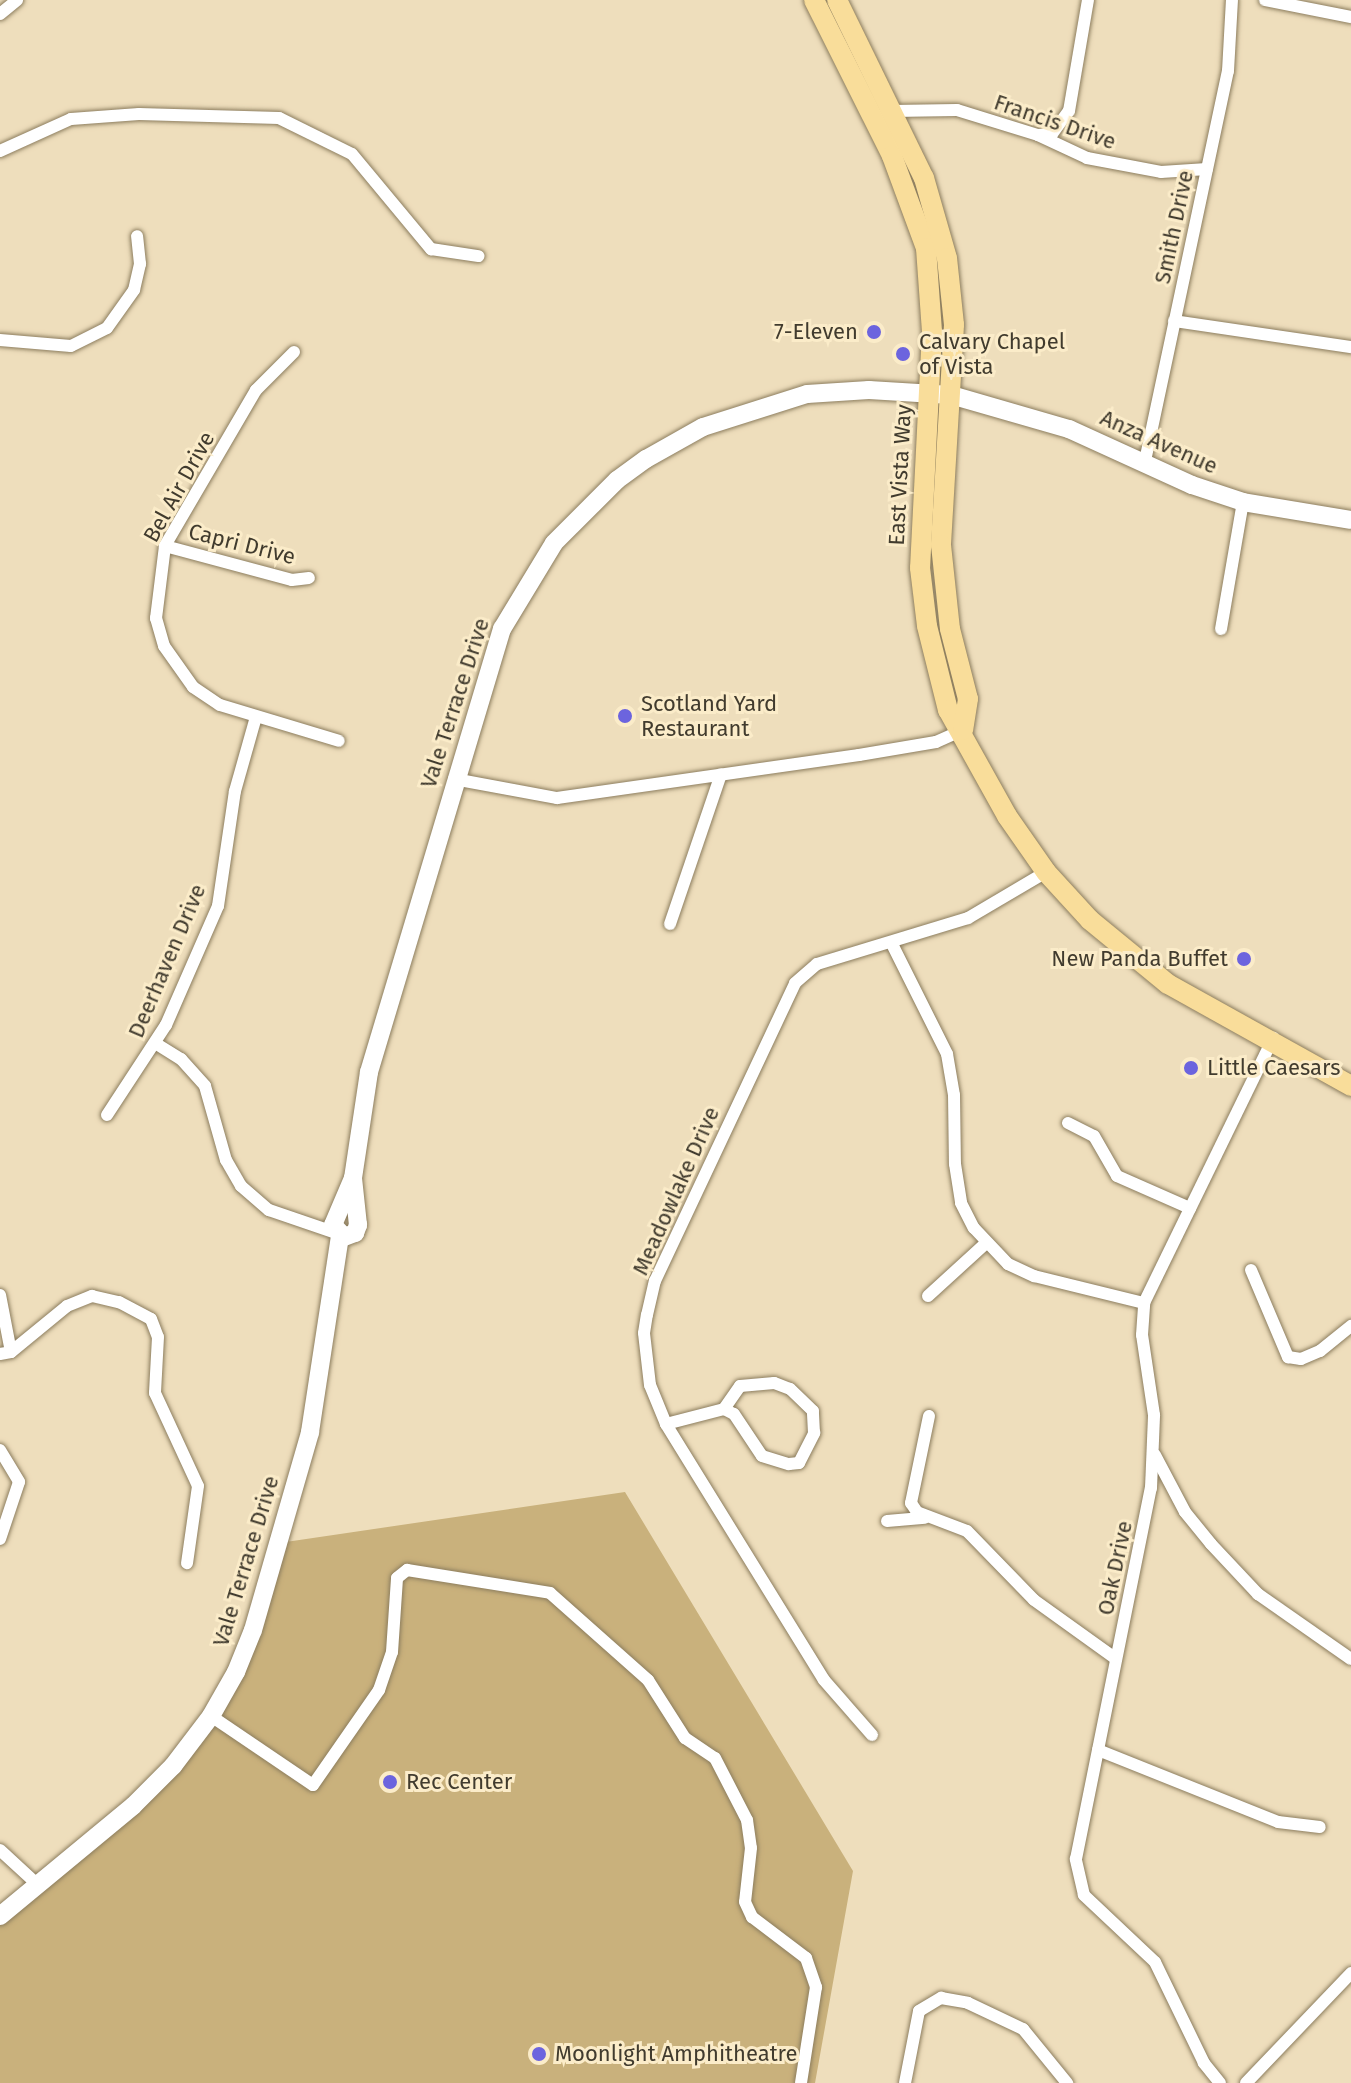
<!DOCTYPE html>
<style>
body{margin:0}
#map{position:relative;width:1351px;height:2083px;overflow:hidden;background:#eedebc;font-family:"Fira Sans",sans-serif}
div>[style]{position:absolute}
.green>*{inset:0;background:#c9b17c}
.roads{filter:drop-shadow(0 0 2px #8c7d5e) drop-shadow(0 0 2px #8c7d5e)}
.street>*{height:12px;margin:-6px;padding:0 6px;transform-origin:6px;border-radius:6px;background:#fff}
.secondary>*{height:18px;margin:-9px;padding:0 9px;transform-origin:9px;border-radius:9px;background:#fff}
.primary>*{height:20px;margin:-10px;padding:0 10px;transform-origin:10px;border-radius:10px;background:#f9dd9a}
.dots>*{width:22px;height:22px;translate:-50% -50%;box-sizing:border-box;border:4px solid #fbecc9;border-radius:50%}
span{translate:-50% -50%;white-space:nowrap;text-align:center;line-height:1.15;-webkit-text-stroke:6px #fbecc9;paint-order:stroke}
.street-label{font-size:22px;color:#413b2e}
.poi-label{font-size:22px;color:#413b2e}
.right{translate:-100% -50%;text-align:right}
.left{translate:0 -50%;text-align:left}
</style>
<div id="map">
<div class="green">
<div style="clip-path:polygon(625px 1492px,853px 1871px,815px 2083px,0 2083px,0 1918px,144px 1796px,214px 1711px,279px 1543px)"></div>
</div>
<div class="roads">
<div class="street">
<div style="left:1265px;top:0;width:88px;rotate:11.2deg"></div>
<div style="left:0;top:14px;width:22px;rotate:-39deg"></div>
<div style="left:892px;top:111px;width:65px;rotate:-0.9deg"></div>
<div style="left:957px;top:110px;width:85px;rotate:17.2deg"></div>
<div style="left:1038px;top:135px;width:54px;rotate:25.1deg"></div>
<div style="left:1087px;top:158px;width:75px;rotate:10.7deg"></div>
<div style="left:1161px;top:172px;width:46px;rotate:-3.7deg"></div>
<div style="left:1038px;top:135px;width:14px;rotate:-4deg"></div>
<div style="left:1052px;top:134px;width:29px;rotate:-54deg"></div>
<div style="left:1069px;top:111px;width:113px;rotate:-80.3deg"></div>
<div style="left:0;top:151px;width:78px;rotate:-24.3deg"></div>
<div style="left:71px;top:119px;width:68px;rotate:-4.2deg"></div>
<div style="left:139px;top:114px;width:140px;rotate:1.6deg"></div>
<div style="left:279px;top:118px;width:81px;rotate:26.3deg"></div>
<div style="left:352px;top:154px;width:124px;rotate:50.3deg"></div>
<div style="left:431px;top:249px;width:48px;rotate:8.5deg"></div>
<div style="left:1174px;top:321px;width:179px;rotate:8.4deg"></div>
<div style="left:0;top:340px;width:71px;rotate:4.8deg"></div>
<div style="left:71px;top:346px;width:40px;rotate:-26.6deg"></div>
<div style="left:107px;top:328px;width:47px;rotate:-54.6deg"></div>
<div style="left:134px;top:290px;width:27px;rotate:-77deg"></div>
<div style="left:140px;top:264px;width:28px;rotate:-96deg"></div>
<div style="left:294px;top:352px;width:54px;rotate:135deg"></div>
<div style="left:256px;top:390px;width:181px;rotate:120.3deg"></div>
<div style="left:165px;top:546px;width:73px;rotate:97.1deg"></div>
<div style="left:156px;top:618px;width:29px;rotate:74deg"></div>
<div style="left:164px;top:646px;width:50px;rotate:54.7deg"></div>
<div style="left:193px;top:687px;width:32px;rotate:34deg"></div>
<div style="left:220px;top:705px;width:124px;rotate:16.8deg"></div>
<div style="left:1145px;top:461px;width:399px;rotate:-78deg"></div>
<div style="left:1228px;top:71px;width:71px;rotate:-86.8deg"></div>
<div style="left:165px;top:546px;width:131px;rotate:15deg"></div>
<div style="left:292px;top:580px;width:17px;rotate:-7deg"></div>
<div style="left:1221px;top:629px;width:129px;rotate:-80.2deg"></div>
<div style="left:454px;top:779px;width:105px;rotate:10.5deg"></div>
<div style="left:557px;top:798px;width:305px;rotate:-8.1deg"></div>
<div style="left:859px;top:755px;width:78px;rotate:-9.6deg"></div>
<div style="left:936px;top:742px;width:30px;rotate:-24deg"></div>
<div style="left:670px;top:924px;width:158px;rotate:-71.2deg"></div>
<div style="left:892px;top:944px;width:123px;rotate:63.4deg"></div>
<div style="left:947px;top:1054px;width:42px;rotate:80.3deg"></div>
<div style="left:954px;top:1095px;width:69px;rotate:89.2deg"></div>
<div style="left:955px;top:1164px;width:39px;rotate:81deg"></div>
<div style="left:961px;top:1203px;width:28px;rotate:63deg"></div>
<div style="left:974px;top:1228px;width:50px;rotate:46.6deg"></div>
<div style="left:1008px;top:1264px;width:29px;rotate:25deg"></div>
<div style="left:1034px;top:1276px;width:113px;rotate:13.8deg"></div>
<div style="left:155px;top:1043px;width:31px;rotate:32deg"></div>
<div style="left:181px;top:1059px;width:36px;rotate:48deg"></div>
<div style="left:205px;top:1086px;width:77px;rotate:74.2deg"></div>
<div style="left:226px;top:1160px;width:30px;rotate:60deg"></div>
<div style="left:241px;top:1186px;width:37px;rotate:41deg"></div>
<div style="left:269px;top:1210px;width:71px;rotate:18.9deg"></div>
<div style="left:107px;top:1115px;width:108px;rotate:-56.8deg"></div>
<div style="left:166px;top:1025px;width:130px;rotate:-66.4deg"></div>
<div style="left:218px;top:906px;width:116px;rotate:-81.6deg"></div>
<div style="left:235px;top:791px;width:77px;rotate:-74.2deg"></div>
<div style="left:1068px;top:1123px;width:29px;rotate:27deg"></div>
<div style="left:1094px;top:1136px;width:46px;rotate:60.1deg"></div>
<div style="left:1117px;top:1176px;width:80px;rotate:23.7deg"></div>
<div style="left:1251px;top:1270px;width:95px;rotate:67deg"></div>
<div style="left:1288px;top:1357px;width:13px;rotate:9deg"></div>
<div style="left:1301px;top:1359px;width:21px;rotate:-23deg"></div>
<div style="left:1320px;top:1351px;width:40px;rotate:-39deg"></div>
<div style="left:0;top:1295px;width:58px;rotate:79.1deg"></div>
<div style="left:928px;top:1296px;width:79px;rotate:-42.4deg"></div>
<div style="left:0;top:1354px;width:11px;rotate:-10deg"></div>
<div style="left:11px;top:1352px;width:72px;rotate:-39.4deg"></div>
<div style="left:67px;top:1306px;width:27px;rotate:-22deg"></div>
<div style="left:92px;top:1296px;width:28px;rotate:13deg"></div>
<div style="left:119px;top:1302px;width:36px;rotate:28deg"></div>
<div style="left:151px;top:1319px;width:19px;rotate:69deg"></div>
<div style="left:158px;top:1337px;width:56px;rotate:93.1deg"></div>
<div style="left:155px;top:1393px;width:102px;rotate:65.2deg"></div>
<div style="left:198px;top:1486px;width:78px;rotate:98.1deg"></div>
<div style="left:929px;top:1416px;width:89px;rotate:101.7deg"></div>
<div style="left:911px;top:1503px;width:11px;rotate:56deg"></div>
<div style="left:917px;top:1512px;width:53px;rotate:20.8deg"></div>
<div style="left:967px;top:1531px;width:96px;rotate:45.8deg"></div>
<div style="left:1034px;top:1600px;width:101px;rotate:35.7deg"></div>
<div style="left:666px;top:1424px;width:60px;rotate:-14.5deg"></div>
<div style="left:724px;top:1409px;width:11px;rotate:27deg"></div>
<div style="left:734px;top:1414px;width:50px;rotate:56.3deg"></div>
<div style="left:762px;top:1456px;width:28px;rotate:17deg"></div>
<div style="left:789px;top:1464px;width:10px;rotate:-6deg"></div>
<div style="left:799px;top:1463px;width:34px;rotate:-63deg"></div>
<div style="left:814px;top:1433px;width:22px;rotate:-93deg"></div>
<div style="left:813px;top:1411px;width:32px;rotate:-136deg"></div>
<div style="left:790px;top:1389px;width:17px;rotate:-159deg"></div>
<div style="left:774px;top:1383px;width:34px;rotate:175deg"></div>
<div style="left:740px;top:1386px;width:28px;rotate:125deg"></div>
<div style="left:0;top:1450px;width:37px;rotate:59deg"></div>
<div style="left:19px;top:1482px;width:60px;rotate:108.4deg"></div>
<div style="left:1155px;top:1455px;width:64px;rotate:62.2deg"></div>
<div style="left:1185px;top:1512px;width:41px;rotate:50.9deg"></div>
<div style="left:1211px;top:1544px;width:69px;rotate:46.8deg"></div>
<div style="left:1258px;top:1594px;width:113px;rotate:35deg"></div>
<div style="left:887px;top:1521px;width:38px;rotate:-5deg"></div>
<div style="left:211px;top:1716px;width:123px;rotate:34.1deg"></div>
<div style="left:313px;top:1785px;width:116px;rotate:-55.2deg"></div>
<div style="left:379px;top:1690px;width:40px;rotate:-71.1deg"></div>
<div style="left:392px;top:1652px;width:74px;rotate:-86.1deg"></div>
<div style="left:397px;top:1578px;width:13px;rotate:-39deg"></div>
<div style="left:407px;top:1570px;width:145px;rotate:9.1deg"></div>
<div style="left:550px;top:1593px;width:131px;rotate:41.6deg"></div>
<div style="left:648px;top:1680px;width:69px;rotate:57.5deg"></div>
<div style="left:685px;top:1738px;width:36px;rotate:34deg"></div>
<div style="left:715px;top:1758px;width:70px;rotate:62.7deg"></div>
<div style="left:747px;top:1820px;width:28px;rotate:82deg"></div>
<div style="left:751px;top:1848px;width:54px;rotate:96.3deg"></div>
<div style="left:745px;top:1902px;width:17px;rotate:65deg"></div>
<div style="left:752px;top:1917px;width:68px;rotate:37.2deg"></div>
<div style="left:806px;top:1958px;width:31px;rotate:71deg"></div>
<div style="left:816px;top:1987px;width:97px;rotate:98.9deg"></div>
<div style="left:872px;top:1735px;width:73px;rotate:-131.1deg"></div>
<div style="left:824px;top:1680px;width:301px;rotate:-121.7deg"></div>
<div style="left:666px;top:1424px;width:42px;rotate:-112.3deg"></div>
<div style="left:650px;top:1385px;width:52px;rotate:-96.6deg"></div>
<div style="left:644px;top:1333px;width:18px;rotate:-81deg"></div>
<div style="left:647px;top:1315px;width:35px;rotate:-77deg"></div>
<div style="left:655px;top:1281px;width:329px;rotate:-64.8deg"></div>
<div style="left:795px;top:983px;width:29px;rotate:-41deg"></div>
<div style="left:817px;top:964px;width:158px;rotate:-16.9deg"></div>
<div style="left:968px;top:918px;width:91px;rotate:-30.5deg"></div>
<div style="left:1098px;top:1750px;width:194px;rotate:21.8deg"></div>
<div style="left:1278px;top:1822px;width:42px;rotate:6.8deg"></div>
<div style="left:0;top:1850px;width:50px;rotate:42.6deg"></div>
<div style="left:905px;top:2083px;width:73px;rotate:-79deg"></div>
<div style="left:919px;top:2011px;width:26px;rotate:-31deg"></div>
<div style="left:941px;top:1998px;width:27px;rotate:10deg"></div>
<div style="left:968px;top:2003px;width:61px;rotate:25.3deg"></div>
<div style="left:1023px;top:2029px;width:70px;rotate:50.8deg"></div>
<div style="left:1220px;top:2083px;width:26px;rotate:-129deg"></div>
<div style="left:1204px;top:2063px;width:112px;rotate:-115.9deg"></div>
<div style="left:1155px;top:1962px;width:98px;rotate:-136.7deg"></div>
<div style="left:1084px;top:1895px;width:37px;rotate:-103deg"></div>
<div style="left:1076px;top:1859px;width:379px;rotate:-78.6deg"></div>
<div style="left:1151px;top:1488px;width:73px;rotate:-87.6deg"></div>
<div style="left:1154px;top:1415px;width:81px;rotate:-98.5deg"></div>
<div style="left:1142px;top:1335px;width:32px;rotate:-86deg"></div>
<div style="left:1144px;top:1303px;width:295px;rotate:-64deg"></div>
<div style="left:1246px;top:2083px;width:152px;rotate:-46.3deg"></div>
</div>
<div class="secondary">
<div style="left:353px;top:1178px;width:51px;rotate:113.1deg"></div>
<div style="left:333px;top:1225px;width:16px;rotate:47deg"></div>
<div style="left:344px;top:1237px;width:12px;rotate:-20deg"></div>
<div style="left:355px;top:1233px;width:9px;rotate:-69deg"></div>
<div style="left:358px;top:1225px;width:47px;rotate:-96.1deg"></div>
<div style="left:353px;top:1178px;width:107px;rotate:-81.4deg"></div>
<div style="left:369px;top:1072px;width:463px;rotate:-73.3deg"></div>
<div style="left:502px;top:629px;width:100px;rotate:-58.8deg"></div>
<div style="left:554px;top:543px;width:89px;rotate:-45deg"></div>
<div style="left:617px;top:480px;width:36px;rotate:-36deg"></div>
<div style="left:646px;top:459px;width:65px;rotate:-29.3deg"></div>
<div style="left:703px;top:427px;width:109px;rotate:-17.6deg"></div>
<div style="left:807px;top:394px;width:62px;rotate:-3.7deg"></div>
<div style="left:869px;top:390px;width:82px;rotate:3.5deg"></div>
<div style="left:951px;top:395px;width:123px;rotate:16.1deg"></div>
<div style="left:1069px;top:429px;width:135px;rotate:24.5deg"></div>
<div style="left:1192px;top:485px;width:54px;rotate:18.4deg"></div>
<div style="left:1243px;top:502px;width:109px;rotate:9.5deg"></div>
<div style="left:0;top:1916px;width:173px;rotate:-39.6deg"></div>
<div style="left:133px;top:1806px;width:57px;rotate:-45deg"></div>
<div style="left:173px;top:1766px;width:63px;rotate:-52.8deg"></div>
<div style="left:211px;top:1716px;width:51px;rotate:-60.4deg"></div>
<div style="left:236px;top:1672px;width:45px;rotate:-68deg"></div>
<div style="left:253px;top:1630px;width:206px;rotate:-73.9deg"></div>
<div style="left:310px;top:1432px;width:198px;rotate:-81.3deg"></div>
</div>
<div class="primary">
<div style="left:814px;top:0;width:174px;rotate:63.4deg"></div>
<div style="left:892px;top:156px;width:98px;rotate:69.7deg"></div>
<div style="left:926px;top:248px;width:84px;rotate:85.9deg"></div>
<div style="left:932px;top:332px;width:236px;rotate:92.9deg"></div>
<div style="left:920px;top:568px;width:58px;rotate:83.1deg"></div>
<div style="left:927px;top:626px;width:87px;rotate:76deg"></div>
<div style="left:948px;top:710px;width:121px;rotate:60.9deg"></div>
<div style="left:1007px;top:816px;width:68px;rotate:55.1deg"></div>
<div style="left:1046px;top:872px;width:65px;rotate:47.5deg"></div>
<div style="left:1090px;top:920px;width:101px;rotate:39.4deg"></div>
<div style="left:1168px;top:984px;width:210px;rotate:29.1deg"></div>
<div style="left:837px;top:0;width:198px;rotate:64deg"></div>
<div style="left:924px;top:178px;width:83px;rotate:74deg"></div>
<div style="left:947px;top:258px;width:67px;rotate:84deg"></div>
<div style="left:954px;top:325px;width:220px;rotate:93.4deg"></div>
<div style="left:941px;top:545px;width:84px;rotate:83.9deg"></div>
<div style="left:950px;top:629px;width:72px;rotate:75.6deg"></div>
<div style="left:968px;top:699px;width:31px;rotate:99deg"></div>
</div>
</div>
<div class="dots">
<div style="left:874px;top:332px;background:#6c64de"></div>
<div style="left:903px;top:354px;background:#6c64de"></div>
<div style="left:625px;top:716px;background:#6c64de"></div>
<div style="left:1244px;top:959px;background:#6c64de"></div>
<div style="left:1191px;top:1068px;background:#6c64de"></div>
<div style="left:390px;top:1782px;background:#6c64de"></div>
<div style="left:539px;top:2054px;background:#6c64de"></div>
</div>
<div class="street-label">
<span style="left:1055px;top:122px;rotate:19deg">Francis Drive</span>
<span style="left:1174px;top:227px;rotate:-78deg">Smith Drive</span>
<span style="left:1159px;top:442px;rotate:24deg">Anza Avenue</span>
<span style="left:900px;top:475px;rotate:-87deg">East Vista Way</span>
<span style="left:179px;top:487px;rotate:-61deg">Bel Air Drive</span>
<span style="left:242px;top:544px;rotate:14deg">Capri Drive</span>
<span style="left:455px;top:703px;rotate:-72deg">Vale Terrace Drive</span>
<span style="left:167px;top:961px;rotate:-67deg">Deerhaven Drive</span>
<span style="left:676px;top:1191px;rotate:-66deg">Meadowlake Drive</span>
<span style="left:246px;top:1561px;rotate:-73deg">Vale Terrace Drive</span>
<span style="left:1115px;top:1568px;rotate:-78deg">Oak Drive</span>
</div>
<div class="poi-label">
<span class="right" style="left:858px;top:332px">7-Eleven</span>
<span class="left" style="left:919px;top:354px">Calvary Chapel<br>of Vista</span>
<span class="left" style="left:641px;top:716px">Scotland Yard<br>Restaurant</span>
<span class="right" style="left:1228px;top:959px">New Panda Buffet</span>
<span class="left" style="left:1207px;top:1068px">Little Caesars</span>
<span class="left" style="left:406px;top:1782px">Rec Center</span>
<span class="left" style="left:555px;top:2054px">Moonlight Amphitheatre</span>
</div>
</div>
